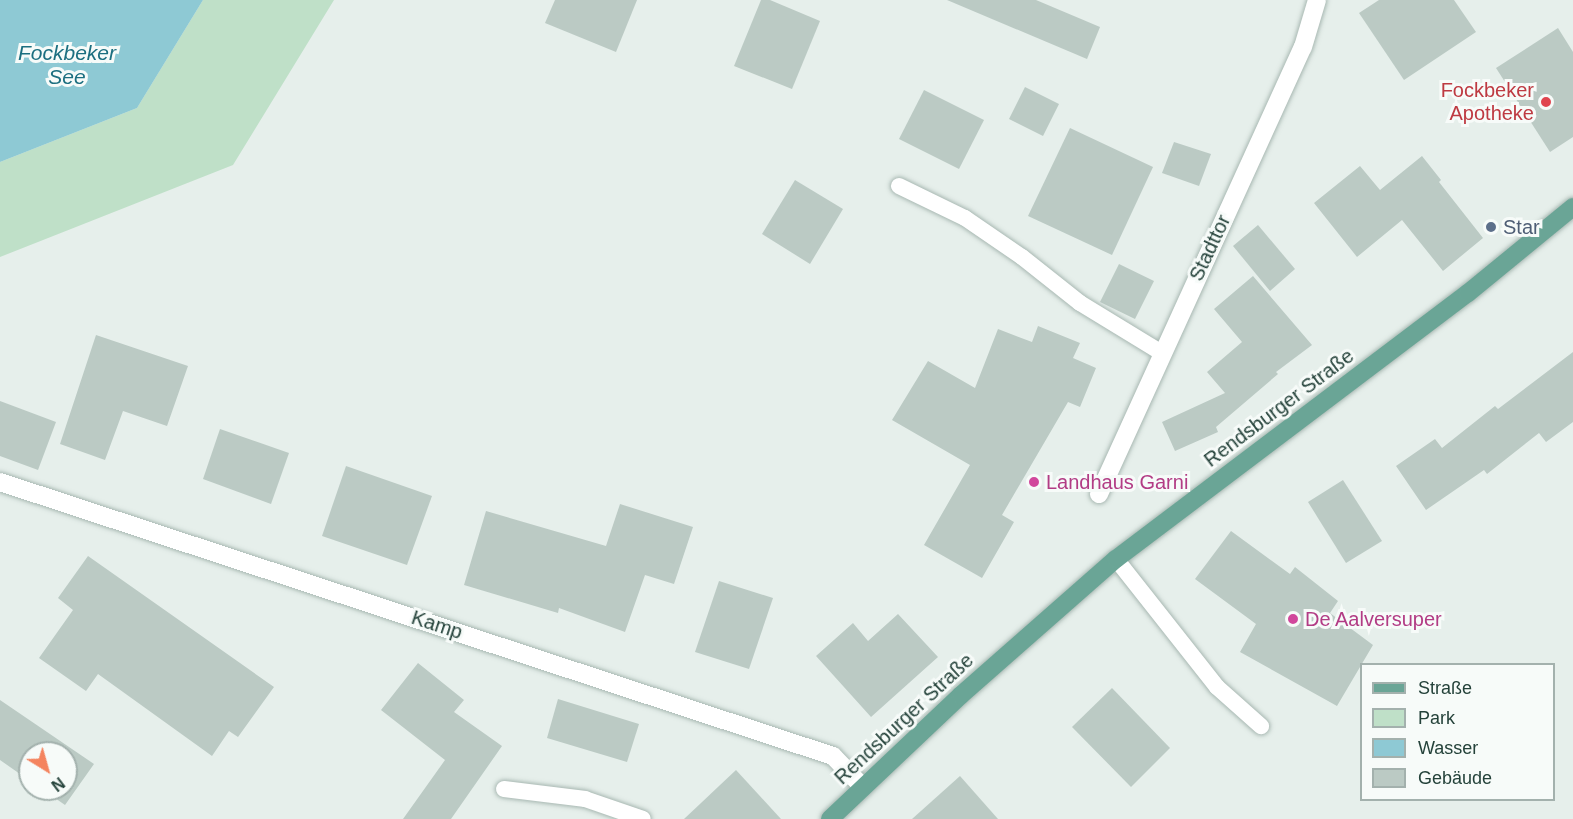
<!DOCTYPE html>
<meta charset="utf-8">
<style>
body{margin:0}
#map{position:relative;width:1573px;height:819px;overflow:hidden;background:#e6efeb;font-family:Arial,sans-serif}
div>[style]{position:absolute}
.green>*{inset:0;background:#bfe0c8}
.water>*{inset:0;background:#8ec9d4}
.building>*{inset:0;background:#bbcac4}
.roads{filter:drop-shadow(0 0 2px #a8b8b2) drop-shadow(0 0 2px #a8b8b2)}
.lane>*{height:16px;margin:-8px;padding:0 8px;transform-origin:8px;border-radius:8px;background:#fff}
.street>*{height:18px;margin:-9px;padding:0 9px;transform-origin:9px;border-radius:9px;background:#fff}
.primary>*{height:18px;margin:-9px;padding:0 9px;transform-origin:9px;border-radius:9px;background:#6aa596}
.dots>*{width:16px;height:16px;translate:-50% -50%;box-sizing:border-box;border:3px solid #f7fbf9;border-radius:50%}
span{translate:-50% -50%;white-space:nowrap;text-align:center;line-height:1.15;-webkit-text-stroke:6px #f7fbf9;paint-order:stroke}
.health-label{font-size:20px;color:#be3a42}
.right{translate:-100% -50%;text-align:right}
.service-label{font-size:20px;color:#4e5e75}
.left{translate:0 -50%;text-align:left}
.street-label{font-size:20px;color:#24423a}
.hotel-label{font-size:20px;color:#b23c85}
.water-label{font-size:21px;color:#1c6f80;font-style:italic}
.legend{position:absolute;left:1360px;top:663px;width:195px;height:138px;box-sizing:border-box;background:#f7fbf9;border:2px solid #a3b1ad;margin:0;padding:8px 10px;list-style:none;font-size:18px;color:#24423a}
.legend li{display:flex;align-items:center;gap:12px;height:30px}
.legend b{width:30px;border:2px solid #a3b1ad}
.north{position:absolute;left:18px;top:741px;width:60px;height:60px;box-sizing:border-box;background:#f7fbf9;border:2px solid #a3b1ad;border-radius:50%;rotate:143deg;font-size:16px;font-weight:700;line-height:24px;text-align:center;color:#24423a}
.north::after{content:'';display:block;margin:auto;width:21px;height:27px;background:#f4845f;clip-path:polygon(50% 0,100% 100%,50% 72%,0 100%)}
</style>
<div id="map">
<div class="green">
<div style="clip-path:polygon(203px 0,334px 0,233px 165px,0 257px,0 162px,137px 108px)"></div>
</div>
<div class="water">
<div style="clip-path:polygon(0 0,203px 0,137px 108px,0 162px)"></div>
</div>
<div class="building">
<div style="clip-path:polygon(555px 0,637px 0,616px 52px,545px 23px)"></div>
<div style="clip-path:polygon(761px 0,770px 0,820px 21px,792px 89px,734px 66px)"></div>
<div style="clip-path:polygon(947px 0,1036px 0,1100px 27px,1087px 59px)"></div>
<div style="clip-path:polygon(1379px 0,1454px 0,1476px 32px,1404px 80px,1359px 13px)"></div>
<div style="clip-path:polygon(1558px 28px,1573px 52px,1573px 137px,1550px 152px,1496px 68px)"></div>
<div style="clip-path:polygon(1025px 87px,1059px 104px,1043px 136px,1009px 119px)"></div>
<div style="clip-path:polygon(924px 90px,984px 120px,959px 169px,899px 139px)"></div>
<div style="clip-path:polygon(1070px 128px,1153px 167px,1112px 255px,1028px 216px)"></div>
<div style="clip-path:polygon(1174px 142px,1211px 154px,1199px 186px,1162px 173px)"></div>
<div style="clip-path:polygon(1422px 156px,1441px 180px,1439px 182px,1483px 238px,1443px 271px,1402px 220px,1357px 257px,1314px 203px,1360px 166px,1380px 190px)"></div>
<div style="clip-path:polygon(795px 180px,843px 209px,810px 264px,762px 234px)"></div>
<div style="clip-path:polygon(1258px 225px,1295px 269px,1270px 291px,1233px 246px)"></div>
<div style="clip-path:polygon(1119px 264px,1154px 281px,1135px 319px,1100px 302px)"></div>
<div style="clip-path:polygon(1253px 276px,1312px 345px,1276px 372px,1278px 374px,1216px 427px,1218px 432px,1175px 451px,1162px 422px,1225px 393px,1207px 372px,1242px 342px,1214px 309px)"></div>
<div style="clip-path:polygon(1038px 326px,1080px 343px,1073px 358px,1096px 368px,1080px 407px,1068px 402px,1002px 515px,1014px 522px,982px 578px,924px 545px,970px 465px,892px 420px,928px 361px,975px 388px,998px 329px,1032px 342px)"></div>
<div style="clip-path:polygon(96px 335px,188px 366px,167px 426px,123px 411px,105px 460px,60px 444px)"></div>
<div style="clip-path:polygon(1573px 352px,1573px 422px,1546px 442px,1539px 433px,1487px 474px,1484px 470px,1426px 510px,1396px 466px,1435px 439px,1442px 448px,1495px 406px,1498px 409px)"></div>
<div style="clip-path:polygon(0 401px,56px 422px,38px 470px,0 456px)"></div>
<div style="clip-path:polygon(220px 429px,289px 453px,271px 504px,203px 479px)"></div>
<div style="clip-path:polygon(346px 466px,432px 496px,407px 565px,322px 536px)"></div>
<div style="clip-path:polygon(1343px 480px,1382px 541px,1346px 563px,1308px 502px)"></div>
<div style="clip-path:polygon(620px 504px,693px 527px,674px 584px,645px 575px,625px 632px,559px 608px,558px 613px,464px 585px,486px 511px,606px 546px)"></div>
<div style="clip-path:polygon(1231px 531px,1290px 574px,1295px 567px,1338px 601px,1330px 613px,1373px 645px,1337px 706px,1240px 652px,1256px 624px,1195px 579px)"></div>
<div style="clip-path:polygon(88px 556px,274px 687px,238px 737px,229px 731px,212px 756px,98px 674px,86px 691px,39px 658px,73px 610px,58px 598px)"></div>
<div style="clip-path:polygon(719px 581px,773px 598px,749px 669px,695px 652px)"></div>
<div style="clip-path:polygon(898px 614px,938px 657px,871px 717px,816px 656px,853px 623px,868px 641px)"></div>
<div style="clip-path:polygon(418px 663px,464px 700px,454px 712px,502px 746px,451px 819px,403px 819px,445px 760px,381px 710px)"></div>
<div style="clip-path:polygon(1112px 688px,1170px 748px,1131px 787px,1072px 727px)"></div>
<div style="clip-path:polygon(558px 699px,639px 724px,627px 762px,547px 738px)"></div>
<div style="clip-path:polygon(0 700px,94px 764px,65px 805px,42px 789px,66px 789px,66px 753px,30px 753px,30px 781px,0 760px)"></div>
<div style="clip-path:polygon(736px 770px,781px 819px,684px 819px)"></div>
<div style="clip-path:polygon(960px 776px,998px 819px,912px 819px)"></div>
</div>
<div class="roads">
<div class="lane">
<div style="left:899px;top:186px;width:73px;rotate:25.9deg"></div>
<div style="left:965px;top:218px;width:69px;rotate:34.4deg"></div>
<div style="left:1022px;top:257px;width:74px;rotate:38.4deg"></div>
<div style="left:1080px;top:303px;width:96px;rotate:31.4deg"></div>
<div style="left:1116px;top:559px;width:163px;rotate:51.7deg"></div>
<div style="left:1217px;top:687px;width:59px;rotate:41.6deg"></div>
<div style="left:504px;top:789px;width:82px;rotate:7deg"></div>
<div style="left:585px;top:799px;width:61px;rotate:19deg"></div>
</div>
<div class="street">
<div style="left:0;top:482px;width:877px;rotate:18.21deg"></div>
<div style="left:833px;top:756px;width:42px;rotate:46deg"></div>
<div style="left:1099px;top:494px;width:491px;rotate:-65.5deg"></div>
<div style="left:1303px;top:47px;width:49px;rotate:-73.4deg"></div>
</div>
<div class="primary">
<div style="left:830px;top:819px;width:180px;rotate:-43.4deg"></div>
<div style="left:961px;top:695px;width:206px;rotate:-41.3deg"></div>
<div style="left:1116px;top:559px;width:441px;rotate:-37.1deg"></div>
<div style="left:1468px;top:293px;width:136px;rotate:-39.3deg"></div>
</div>
</div>
<div class="dots">
<div style="left:1546px;top:102px;background:#e0444e"></div>
<div style="left:1491px;top:227px;background:#5c6f8a"></div>
<div style="left:1034px;top:482px;background:#d1479c"></div>
<div style="left:1293px;top:619px;background:#d1479c"></div>
</div>
<div class="health-label">
<span class="right" style="left:1534px;top:102px">Fockbeker<br>Apotheke</span>
</div>
<div class="service-label">
<span class="left" style="left:1503px;top:227px">Star</span>
</div>
<div class="street-label">
<span style="left:1210px;top:248px;rotate:-65deg">Stadttor</span>
<span style="left:1279px;top:408px;rotate:-37deg">Rendsburger Straße</span>
<span style="left:437px;top:625px;rotate:18deg">Kamp</span>
<span style="left:904px;top:719px;rotate:-43deg">Rendsburger Straße</span>
</div>
<div class="hotel-label">
<span class="left" style="left:1046px;top:482px">Landhaus Garni</span>
<span class="left" style="left:1305px;top:619px">De Aalversuper</span>
</div>
<div class="water-label">
<span style="left:67px;top:65px">Fockbeker<br>See</span>
</div>
<ul class="legend">
<li><b style="height:8px;background:#6aa596"></b>Straße</li>
<li><b style="height:16px;background:#bfe0c8"></b>Park</li>
<li><b style="height:16px;background:#8ec9d4"></b>Wasser</li>
<li><b style="height:16px;background:#bbcac4"></b>Gebäude</li>
</ul>
<div class="north">N</div>
</div>
